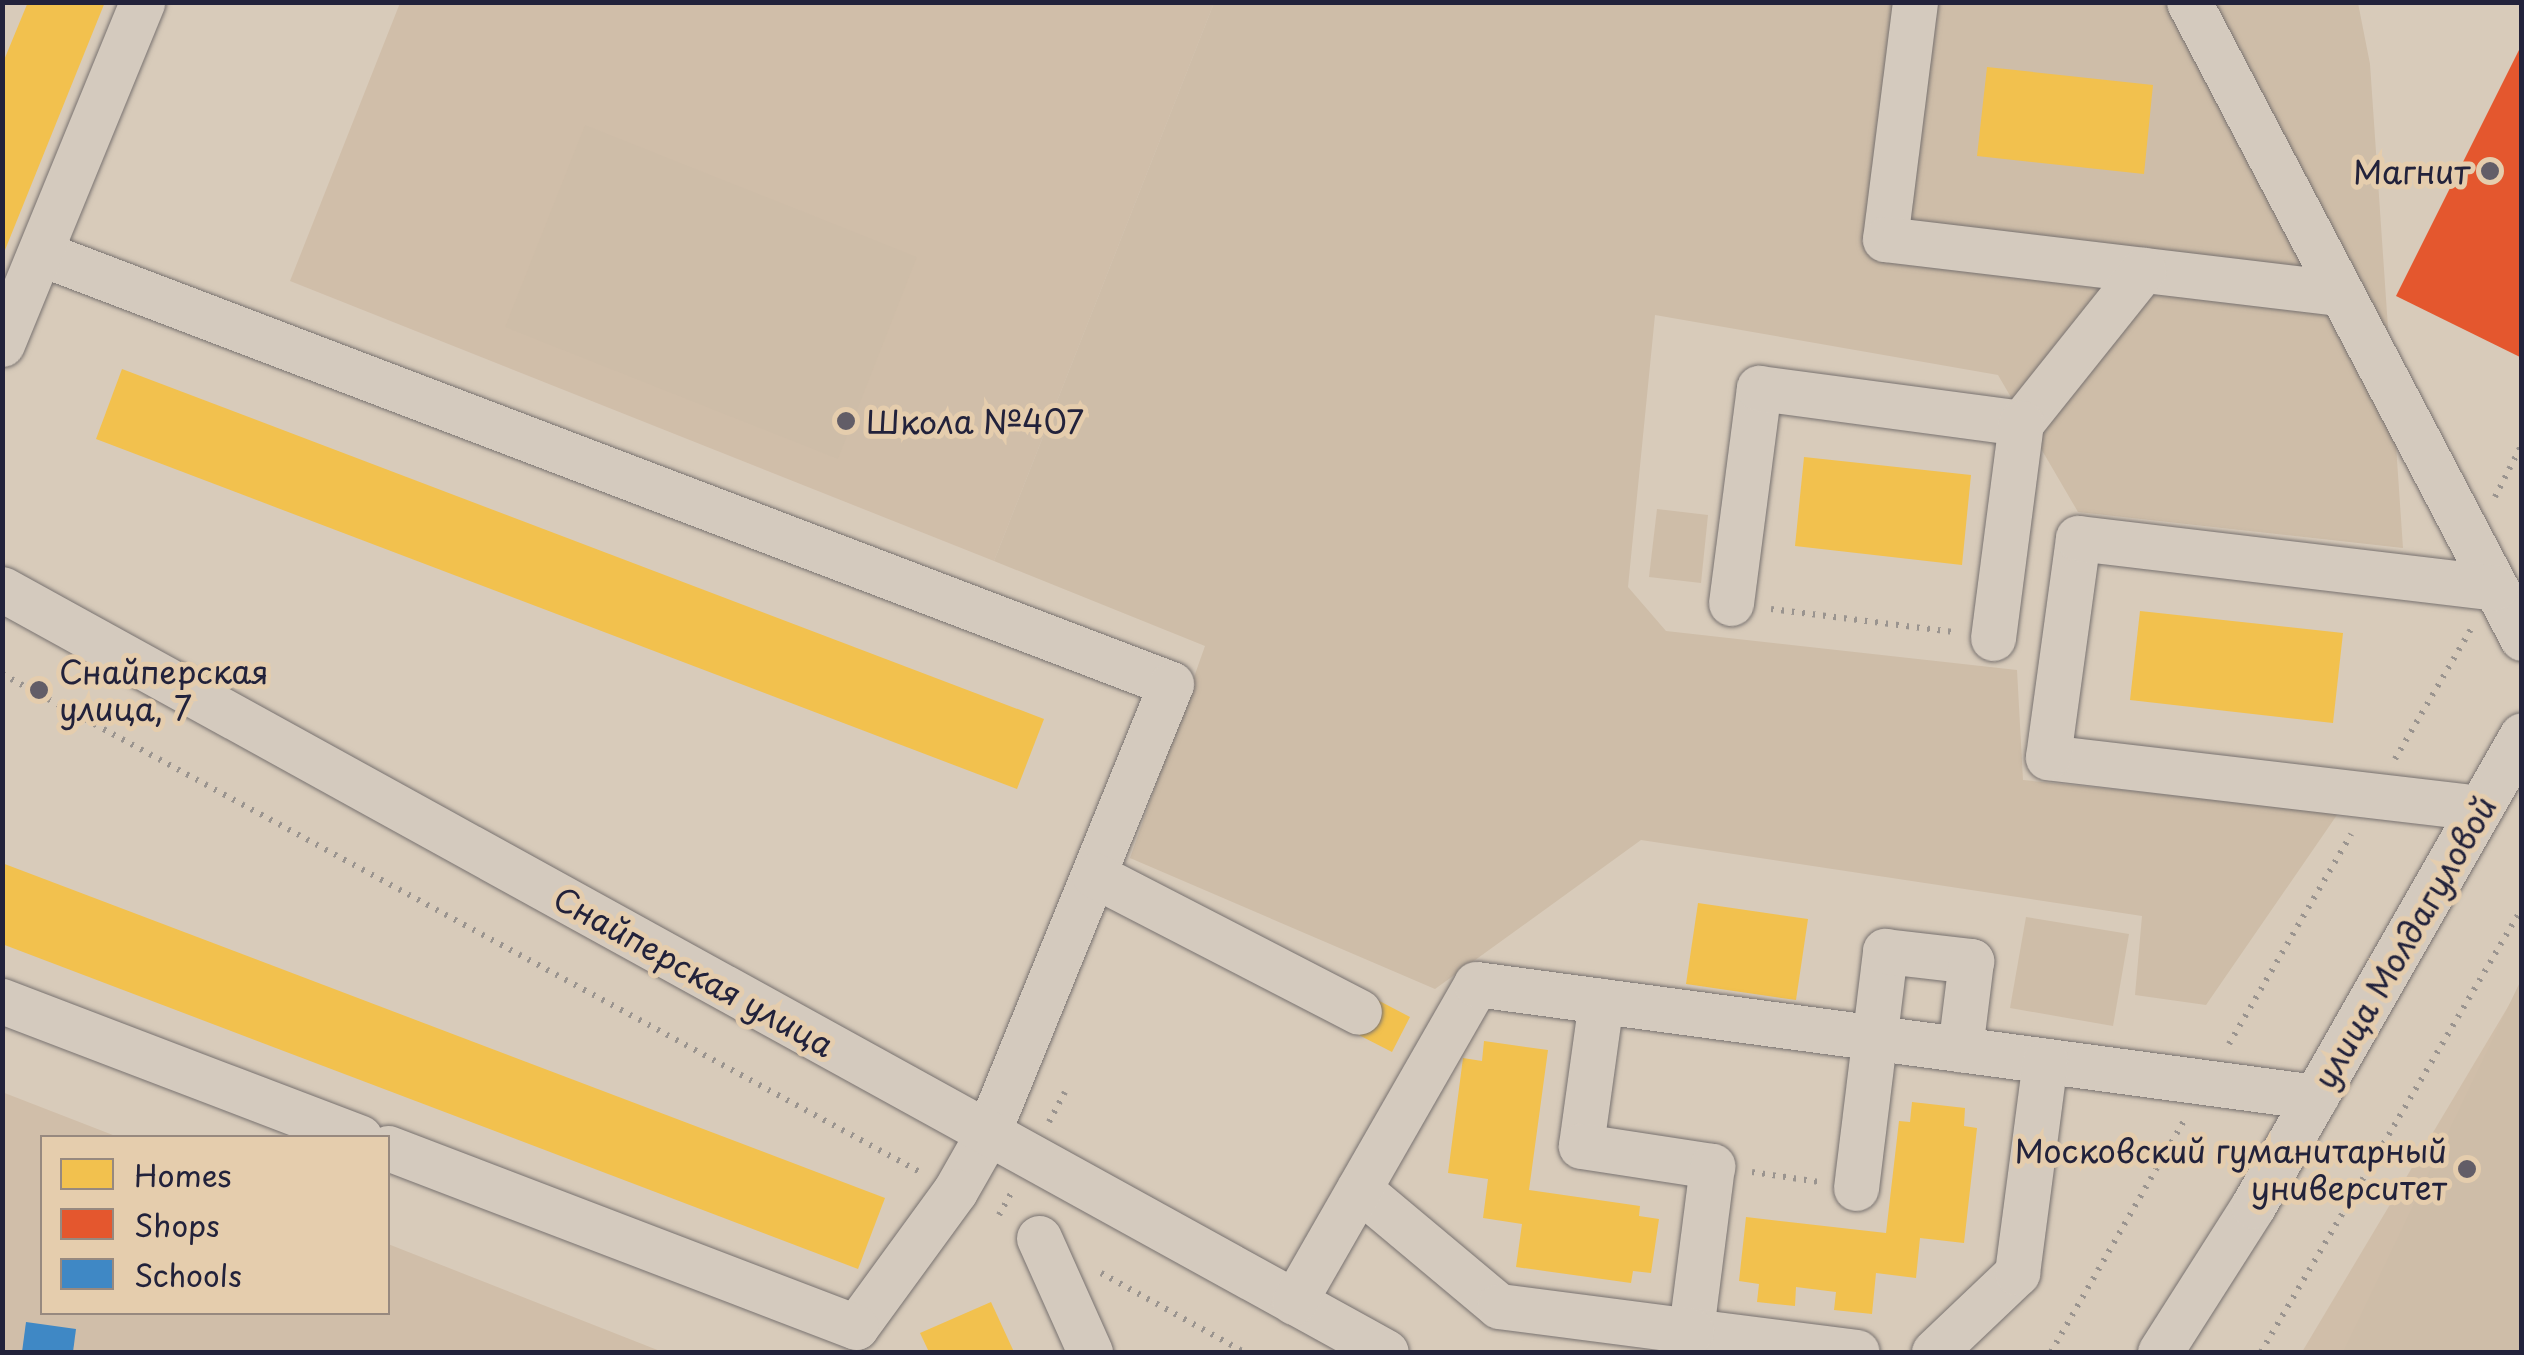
<!DOCTYPE html>
<meta charset="utf-8">
<style>
body{margin:0}
#map{position:relative;width:2524px;height:1355px;overflow:hidden;background:#d8cbba;font-family:"Playpen Sans",sans-serif}
div>[style]{position:absolute}
.built>*{inset:0;background:#d0bea9}
.green>*{inset:0;background:#cebda8}
.homes>*{inset:0;background:#f2c14e}
.shops>*{inset:0;background:#e4572e}
.schools>*{inset:0;background:#3f88c5}
.path>*{height:6px;margin-top:-3px;transform-origin:0;background:repeating-linear-gradient(90deg,#9a948f 0 2.5px,transparent 0 10.5px)}
.roads{filter:drop-shadow(0 0 2px #787270) drop-shadow(0 0 2px #787270)}
.minor>*{height:45px;margin:-22.5px;padding:0 22.5px;transform-origin:22.5px;border-radius:22.5px;background:#d4cabe}
.dots>*{width:28px;height:28px;translate:-50% -50%;box-sizing:border-box;border:5px solid #e5cdad;border-radius:50%}
span{translate:-50% -50%;white-space:nowrap;text-align:center;line-height:1.15;-webkit-text-stroke:10px #e5cdad;paint-order:stroke}
.poi-label{font-size:32px;color:#22223b}
.right{translate:-100% -50%;text-align:right}
.left{translate:0 -50%;text-align:left}
.street-label{font-size:32px;color:#22223b}
.frame{position:absolute;inset:0;border:5px solid #22223b;pointer-events:none}
.legend{position:absolute;left:40px;top:1135px;width:350px;height:180px;box-sizing:border-box;background:#e5cdad;border:2px solid #97897f;margin:0;padding:12px 18px;list-style:none;font-size:30px;color:#22223b}
.legend li{display:flex;align-items:center;gap:20px;height:50px}
.legend b{width:50px;border:2px solid #97897f}
</style>
<div id="map">
<div class="built">
<div style="clip-path:polygon(400px 3px,1214px 3px,994px 561px,290px 281px)"></div>
<div style="clip-path:polygon(2521px 985px,2521px 1352px,2302px 1352px)"></div>
<div style="clip-path:polygon(2px 1092px,118px 1137px,42px 1138px,42px 1312px,388px 1312px,388px 1244px,660px 1351px,3px 1352px)"></div>
</div>
<div class="green">
<div style="clip-path:polygon(1214px 3px,2358px 3px,2370px 64px,2403px 548px,2078px 512px,1998px 375px,1655px 315px,1628px 587px,1666px 631px,2017px 670px,2023px 780px,2339px 812px,2206px 1005px,2135px 995px,2142px 916px,1641px 840px,1435px 989px,1130px 858px,1205px 646px,994px 561px)"></div>
<div style="clip-path:polygon(585px 125px,917px 257px,838px 459px,505px 327px)"></div>
<div style="clip-path:polygon(1657px 509px,1708px 515px,1701px 583px,1649px 577px)"></div>
<div style="clip-path:polygon(2026px 917px,2129px 934px,2113px 1026px,2010px 1008px)"></div>
<div style="clip-path:polygon(2521px 980px,2521px 1352px,2342px 1352px,2343px 1352px)"></div>
</div>
<div class="homes">
<div style="clip-path:polygon(28px 2px,105px 2px,3px 255px,2px 65px)"></div>
<div style="clip-path:polygon(1987px 67px,2153px 85px,2144px 174px,1977px 156px)"></div>
<div style="clip-path:polygon(122px 369px,1044px 719px,1017px 789px,96px 439px)"></div>
<div style="clip-path:polygon(1804px 457px,1971px 475px,1962px 565px,1795px 546px)"></div>
<div style="clip-path:polygon(2140px 611px,2343px 633px,2333px 723px,2130px 700px)"></div>
<div style="clip-path:polygon(2px 863px,885px 1198px,858px 1269px,2px 944px)"></div>
<div style="clip-path:polygon(1698px 903px,1808px 919px,1796px 1000px,1686px 984px)"></div>
<div style="clip-path:polygon(1368px 995px,1410px 1017px,1392px 1052px,1349px 1030px)"></div>
<div style="clip-path:polygon(1484px 1041px,1548px 1050px,1529px 1190px,1640px 1206px,1639px 1216px,1659px 1219px,1651px 1273px,1633px 1271px,1631px 1283px,1516px 1267px,1522px 1224px,1483px 1218px,1488px 1179px,1448px 1173px,1463px 1058px,1482px 1061px)"></div>
<div style="clip-path:polygon(1912px 1102px,1965px 1108px,1964px 1126px,1977px 1128px,1964px 1243px,1920px 1238px,1916px 1278px,1876px 1273px,1872px 1314px,1834px 1310px,1836px 1292px,1796px 1287px,1795px 1306px,1757px 1302px,1759px 1284px,1739px 1281px,1746px 1217px,1886px 1233px,1899px 1121px,1910px 1122px)"></div>
<div style="clip-path:polygon(991px 1302px,1014px 1352px,929px 1352px,920px 1333px)"></div>
</div>
<div class="shops">
<div style="clip-path:polygon(2522px 44px,2522px 358px,2396px 296px)"></div>
</div>
<div class="schools">
<div style="clip-path:polygon(26px 1322px,76px 1329px,73px 1352px,22px 1352px)"></div>
</div>
<div class="path">
<div style="left:2495px;top:497px;width:59px;rotate:-63deg"></div>
<div style="left:1771px;top:609px;width:182px;rotate:7.2deg"></div>
<div style="left:2px;top:674px;width:1044px;rotate:28.48deg"></div>
<div style="left:2395px;top:759px;width:153px;rotate:-59.7deg"></div>
<div style="left:2229px;top:1044px;width:243px;rotate:-59.8deg"></div>
<div style="left:1049px;top:1122px;width:34px;rotate:-62deg"></div>
<div style="left:1752px;top:1172px;width:68px;rotate:8.5deg"></div>
<div style="left:999px;top:1215px;width:29px;rotate:-61deg"></div>
<div style="left:1101px;top:1273px;width:163px;rotate:28.9deg"></div>
<div style="left:2051px;top:1352px;width:269px;rotate:-60.1deg"></div>
<div style="left:2261px;top:1352px;width:515px;rotate:-59.55deg"></div>
</div>
<div class="roads">
<div class="minor">
<div style="left:1915px;top:2px;width:239px;rotate:97.2deg"></div>
<div style="left:1885px;top:239px;width:459px;rotate:6.8deg"></div>
<div style="left:2189px;top:2px;width:718px;rotate:62.36deg"></div>
<div style="left:40px;top:253px;width:1210px;rotate:20.86deg"></div>
<div style="left:1171px;top:684px;width:485px;rotate:112.2deg"></div>
<div style="left:988px;top:1133px;width:67px;rotate:119.6deg"></div>
<div style="left:955px;top:1191px;width:168px;rotate:126.1deg"></div>
<div style="left:856px;top:1327px;width:501px;rotate:-159.07deg"></div>
<div style="left:2px;top:344px;width:370px;rotate:-67.7deg"></div>
<div style="left:2px;top:589px;width:1580px;rotate:28.87deg"></div>
<div style="left:1731px;top:603px;width:217px;rotate:-82.6deg"></div>
<div style="left:1759px;top:388px;width:264px;rotate:7.6deg"></div>
<div style="left:2021px;top:423px;width:196px;rotate:-51.4deg"></div>
<div style="left:1993px;top:638px;width:217px;rotate:-82.6deg"></div>
<div style="left:2480px;top:808px;width:435px;rotate:-173.3deg"></div>
<div style="left:2048px;top:757px;width:221px;rotate:-82.2deg"></div>
<div style="left:2078px;top:538px;width:420px;rotate:6.8deg"></div>
<div style="left:1094px;top:875px;width:298px;rotate:27.3deg"></div>
<div style="left:2px;top:1001px;width:383px;rotate:20.9deg"></div>
<div style="left:1601px;top:1001px;width:146px;rotate:97.9deg"></div>
<div style="left:1581px;top:1146px;width:133px;rotate:8.7deg"></div>
<div style="left:1712px;top:1166px;width:166px;rotate:97.3deg"></div>
<div style="left:1691px;top:1331px;width:167px;rotate:7.2deg"></div>
<div style="left:1856px;top:1188px;width:239px;rotate:-83deg"></div>
<div style="left:1885px;top:951px;width:87px;rotate:6.6deg"></div>
<div style="left:1971px;top:961px;width:89px;rotate:97.1deg"></div>
<div style="left:1359px;top:1189px;width:182px;rotate:39.9deg"></div>
<div style="left:1499px;top:1306px;width:194px;rotate:7.4deg"></div>
<div style="left:1039px;top:1238px;width:125px;rotate:65.9deg"></div>
<div style="left:1294px;top:1302px;width:366px;rotate:-60.2deg"></div>
<div style="left:1476px;top:984px;width:847px;rotate:7.67deg"></div>
<div style="left:1934px;top:1352px;width:115px;rotate:-43.6deg"></div>
<div style="left:2017px;top:1273px;width:214px;rotate:-82.5deg"></div>
<div style="left:2160px;top:1352px;width:173px;rotate:-57.5deg"></div>
<div style="left:2253px;top:1206px;width:542px;rotate:-60.27deg"></div>
</div>
</div>
<div class="dots">
<div style="left:2490px;top:171px;background:#625d67"></div>
<div style="left:846px;top:421px;background:#625d67"></div>
<div style="left:39px;top:690px;background:#625d67"></div>
<div style="left:2467px;top:1169px;background:#625d67"></div>
</div>
<div class="poi-label">
<span class="right" style="left:2470px;top:171px">Магнит</span>
<span class="left" style="left:866px;top:421px">Школа №407</span>
<span class="left" style="left:59px;top:690px">Снайперская<br>улица, 7</span>
<span class="right" style="left:2447px;top:1169px">Московский гуманитарный<br>университет</span>
</div>
<div class="street-label">
<span style="left:2404px;top:942px;rotate:-60deg">улица Молдагуловой</span>
<span style="left:694px;top:971px;rotate:29deg">Снайперская улица</span>
</div>
<div class="frame"></div>
<ul class="legend">
<li><b style="height:28px;background:#f2c14e"></b>Homes</li>
<li><b style="height:28px;background:#e4572e"></b>Shops</li>
<li><b style="height:28px;background:#3f88c5"></b>Schools</li>
</ul>
</div>
